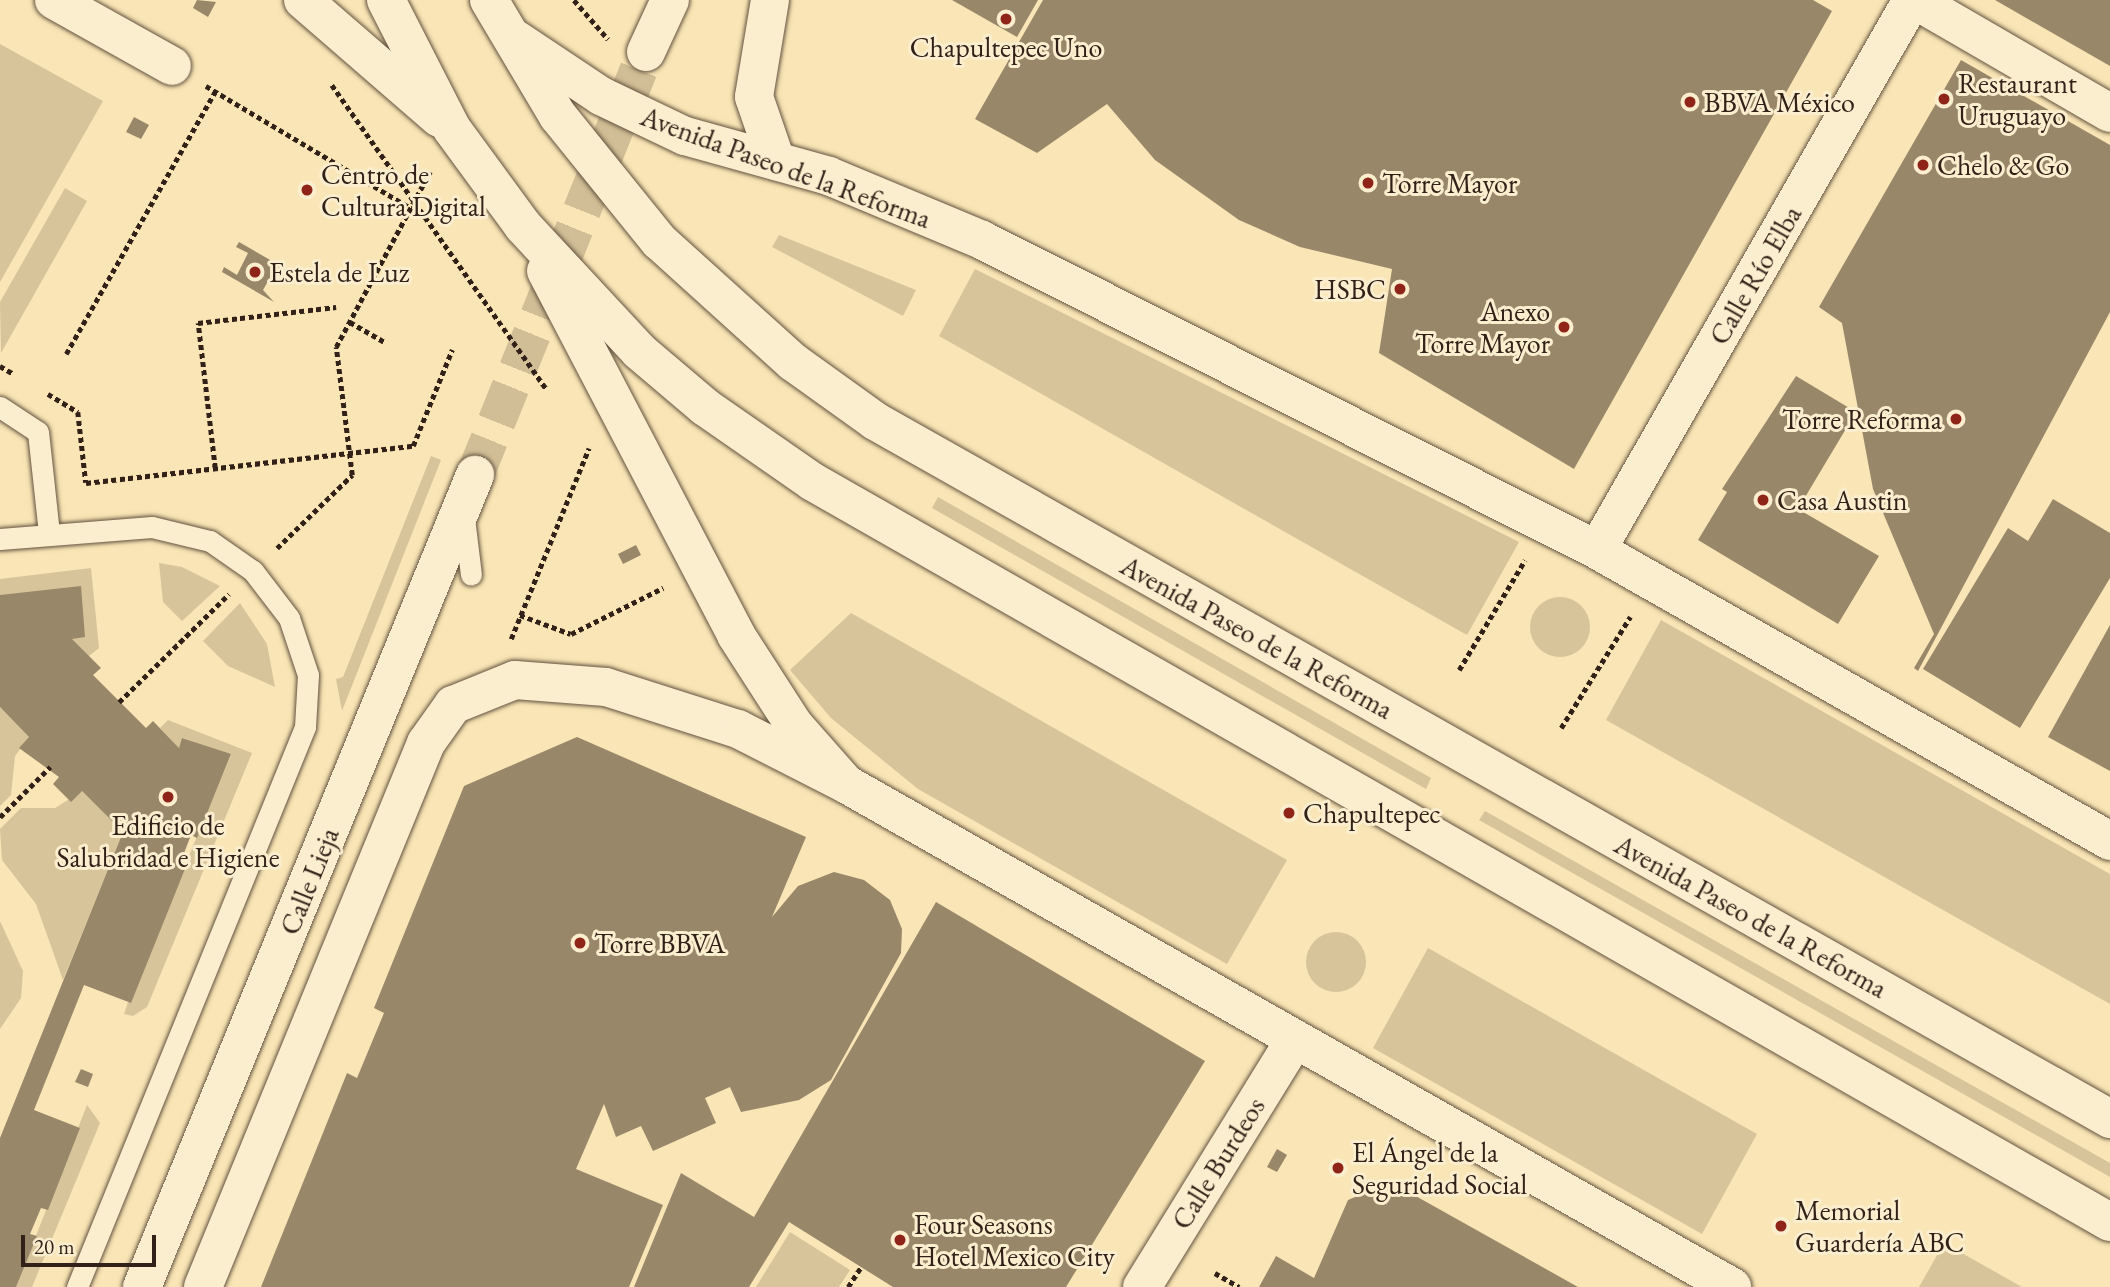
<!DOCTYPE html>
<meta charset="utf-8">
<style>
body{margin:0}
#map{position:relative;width:2110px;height:1287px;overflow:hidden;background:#f9e5b5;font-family:"EB Garamond",serif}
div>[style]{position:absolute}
.green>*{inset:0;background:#d7c49a}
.round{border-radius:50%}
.building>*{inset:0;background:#99876a}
.secondary-tunnel>*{height:38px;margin-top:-19px;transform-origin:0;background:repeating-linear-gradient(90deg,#d1be96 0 38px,transparent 0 57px)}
.path>*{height:4.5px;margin-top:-2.25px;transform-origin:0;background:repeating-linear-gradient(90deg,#312118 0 5px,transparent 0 8.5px)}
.roads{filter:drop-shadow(0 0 2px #63523f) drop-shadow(0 0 2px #63523f)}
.lane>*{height:21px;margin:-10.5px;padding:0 10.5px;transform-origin:10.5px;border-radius:10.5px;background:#fbeecf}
.street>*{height:38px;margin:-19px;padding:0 19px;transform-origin:19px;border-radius:19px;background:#fbeecf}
.secondary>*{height:38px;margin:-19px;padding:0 19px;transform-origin:19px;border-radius:19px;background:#fbeecf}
.dots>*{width:19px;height:19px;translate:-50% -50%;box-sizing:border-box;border:4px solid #fbeecf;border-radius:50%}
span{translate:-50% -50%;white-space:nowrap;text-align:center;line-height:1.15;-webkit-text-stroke:6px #fbeecf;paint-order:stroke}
.poi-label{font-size:28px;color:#312118}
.left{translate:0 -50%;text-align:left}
.right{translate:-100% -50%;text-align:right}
.street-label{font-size:28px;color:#312118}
.scale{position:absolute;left:21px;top:1235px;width:135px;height:32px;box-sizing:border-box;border:4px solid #312118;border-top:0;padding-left:9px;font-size:21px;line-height:24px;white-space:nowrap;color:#312118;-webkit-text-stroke:5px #fbeecf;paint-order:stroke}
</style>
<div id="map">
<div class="green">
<div style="clip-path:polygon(0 44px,103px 101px,0 282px)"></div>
<div style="clip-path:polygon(65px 188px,87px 201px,1px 353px,0 302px)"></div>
<div style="clip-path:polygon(779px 235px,916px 290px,903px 316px,772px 247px)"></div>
<div style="clip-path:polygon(975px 269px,1519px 542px,1467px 635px,939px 336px)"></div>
<div style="clip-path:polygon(431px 456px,441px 460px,342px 711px,336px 679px,343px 677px)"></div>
<div style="clip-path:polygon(938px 497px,1431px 778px,1426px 789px,932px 508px)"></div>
<div style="clip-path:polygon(159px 563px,182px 567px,220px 586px,182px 621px,163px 602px)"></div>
<div style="clip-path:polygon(91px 568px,99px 648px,89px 656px,0 595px,0 579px)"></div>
<div class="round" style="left:1530px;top:597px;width:60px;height:60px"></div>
<div style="clip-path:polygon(240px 603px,267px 644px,275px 687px,228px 666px,203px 641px)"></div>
<div style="clip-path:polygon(851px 613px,1287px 860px,1227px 964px,918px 789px,831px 718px,790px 670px)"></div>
<div style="clip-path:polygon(1661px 620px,2110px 874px,2110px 1004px,1606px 720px)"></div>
<div style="clip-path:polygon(0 707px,29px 737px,15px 756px,11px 795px,0 806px)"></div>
<div style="clip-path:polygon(168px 720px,252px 753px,147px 1007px,133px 1016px,124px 1014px,128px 1002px,231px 755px,183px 738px,179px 748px,160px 728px)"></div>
<div style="clip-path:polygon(82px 791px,123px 832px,63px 980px,36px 904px,2px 860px,0 829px,21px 808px,55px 808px)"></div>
<div style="clip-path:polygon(1485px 811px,2110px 1163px,2110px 1177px,1479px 820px)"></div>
<div style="clip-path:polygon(0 921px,23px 971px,21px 998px,0 1029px)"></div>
<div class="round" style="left:1306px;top:932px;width:60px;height:60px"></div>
<div style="clip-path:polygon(1428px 948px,1757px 1134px,1702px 1234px,1373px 1048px)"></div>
<div style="clip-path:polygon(87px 1105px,100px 1123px,32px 1287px,16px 1287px)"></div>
<div style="clip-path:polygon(790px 1232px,850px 1270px,839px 1287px,756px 1287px)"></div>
<div style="clip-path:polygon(1944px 1243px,2022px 1287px,1919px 1287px)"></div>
</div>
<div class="building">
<div style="clip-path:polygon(197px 0,216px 2px,208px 17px,193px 8px)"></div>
<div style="clip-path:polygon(952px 0,1038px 0,1017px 37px)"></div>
<div style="clip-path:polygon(1043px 0,1813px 0,1832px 11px,1574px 469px,1379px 353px,1392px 269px,1300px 247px,1239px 220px,1155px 160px,1107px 104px,1037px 153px,975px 119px)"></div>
<div style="clip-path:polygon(1995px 0,2110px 0,2110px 66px)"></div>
<div style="clip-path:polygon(1961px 60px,2110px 145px,2110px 312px,1918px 671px,1914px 668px,1934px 634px,1873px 489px,1842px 323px,1819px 307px)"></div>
<div style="clip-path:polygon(134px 117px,149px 125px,141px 139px,126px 132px)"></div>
<div style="clip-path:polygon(239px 242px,291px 272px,288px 277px,275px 269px,263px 290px,274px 302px,222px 272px,224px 267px,237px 275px,248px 253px,236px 247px)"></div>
<div style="clip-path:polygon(1796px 376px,1856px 412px,1798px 509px,1879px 556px,1838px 624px,1698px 540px,1727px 492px,1722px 489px)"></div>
<div style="clip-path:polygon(2053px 499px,2110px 533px,2110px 578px,2020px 728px,1923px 669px,2008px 528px,2028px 541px)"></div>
<div style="clip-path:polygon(636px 545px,641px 555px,623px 564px,618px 554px)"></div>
<div style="clip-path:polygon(81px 586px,85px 637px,72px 639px,101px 668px,93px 675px,146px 728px,153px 721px,179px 748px,182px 738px,231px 754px,197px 838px,191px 835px,181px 861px,187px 864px,131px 1003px,84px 985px,34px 1110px,80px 1128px,48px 1210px,41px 1208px,30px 1234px,37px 1236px,16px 1287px,0 1287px,0 1138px,123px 832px,82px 791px,71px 802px,53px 784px,59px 777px,19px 748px,29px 737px,0 707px,0 595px)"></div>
<div style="clip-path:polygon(2110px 625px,2110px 771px,2048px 737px)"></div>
<div style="clip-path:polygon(577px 737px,806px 837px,772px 917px,798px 886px,834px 872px,864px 880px,890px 900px,902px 929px,901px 953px,831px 1080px,799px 1100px,741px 1112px,730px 1087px,705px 1098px,716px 1123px,653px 1151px,641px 1126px,616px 1137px,604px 1104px,576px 1169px,663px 1205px,629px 1287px,261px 1287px,347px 1073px,357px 1078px,384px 1013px,374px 1008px,464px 786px)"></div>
<div style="clip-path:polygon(936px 902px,1205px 1061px,1066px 1287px,893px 1287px,789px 1222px,749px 1287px,634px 1287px,681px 1173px,754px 1217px)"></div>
<div style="clip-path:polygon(81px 1069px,93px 1074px,88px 1087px,75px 1082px)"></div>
<div style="clip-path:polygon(1277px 1149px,1287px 1155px,1277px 1172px,1267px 1167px)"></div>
<div style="clip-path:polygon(1386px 1184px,1396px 1185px,1578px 1287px,1259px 1287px,1276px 1256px,1314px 1278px,1348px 1200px)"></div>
</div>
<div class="secondary-tunnel">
<div style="left:475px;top:475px;width:456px;rotate:-68deg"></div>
</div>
<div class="path">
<div style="left:574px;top:0;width:52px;rotate:48.9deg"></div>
<div style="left:332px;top:85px;width:373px;rotate:54.8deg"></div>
<div style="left:206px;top:86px;width:239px;rotate:30.8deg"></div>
<div style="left:350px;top:322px;width:39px;rotate:30deg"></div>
<div style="left:66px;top:354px;width:301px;rotate:-60.4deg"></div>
<div style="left:0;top:366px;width:16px;rotate:30deg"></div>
<div style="left:48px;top:394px;width:35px;rotate:31deg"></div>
<div style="left:78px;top:412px;width:71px;rotate:83.6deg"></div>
<div style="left:86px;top:483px;width:329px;rotate:-6.5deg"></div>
<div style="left:413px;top:446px;width:104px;rotate:-67.9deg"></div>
<div style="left:215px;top:468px;width:146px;rotate:-96.7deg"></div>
<div style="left:198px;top:323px;width:139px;rotate:-6.6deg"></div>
<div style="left:277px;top:548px;width:105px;rotate:-44.2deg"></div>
<div style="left:352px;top:475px;width:129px;rotate:-97.1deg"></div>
<div style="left:336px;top:347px;width:199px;rotate:-61.8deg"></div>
<div style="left:520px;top:615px;width:54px;rotate:20.4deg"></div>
<div style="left:571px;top:634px;width:103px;rotate:-26.6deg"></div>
<div style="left:511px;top:639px;width:206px;rotate:-67.8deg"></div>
<div style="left:1459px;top:670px;width:128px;rotate:-59deg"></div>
<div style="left:119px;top:702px;width:154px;rotate:-44.5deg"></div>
<div style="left:1561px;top:728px;width:131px;rotate:-58.1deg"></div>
<div style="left:0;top:817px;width:71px;rotate:-45deg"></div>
<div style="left:1215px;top:1273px;width:28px;rotate:30deg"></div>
<div style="left:848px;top:1287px;width:24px;rotate:-57deg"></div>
</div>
<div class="roads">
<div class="lane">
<div style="left:0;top:407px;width:45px;rotate:33.3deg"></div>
<div style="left:38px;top:432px;width:102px;rotate:83.8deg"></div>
<div style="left:464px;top:518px;width:57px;rotate:83deg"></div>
<div style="left:0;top:539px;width:152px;rotate:-4.5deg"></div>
<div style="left:152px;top:527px;width:60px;rotate:13.6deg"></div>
<div style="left:210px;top:541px;width:52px;rotate:34.9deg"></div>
<div style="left:253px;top:571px;width:59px;rotate:52.5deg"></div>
<div style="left:289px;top:618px;width:60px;rotate:71.6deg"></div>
<div style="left:308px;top:675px;width:52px;rotate:93.3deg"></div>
<div style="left:305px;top:727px;width:605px;rotate:112.15deg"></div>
</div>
<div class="street">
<div style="left:54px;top:0;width:135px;rotate:29.2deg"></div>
<div style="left:1915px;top:0;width:225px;rotate:30.1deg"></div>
<div style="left:1597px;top:550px;width:634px;rotate:-60.2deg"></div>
<div style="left:203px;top:1287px;width:588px;rotate:-67.71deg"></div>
<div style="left:426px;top:743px;width:47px;rotate:-54.6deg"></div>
<div style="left:453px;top:705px;width:67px;rotate:-22deg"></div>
<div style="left:515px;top:680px;width:91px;rotate:4.4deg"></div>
<div style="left:606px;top:687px;width:139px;rotate:17.7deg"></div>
<div style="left:738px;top:729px;width:121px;rotate:27deg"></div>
<div style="left:1142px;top:1287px;width:291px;rotate:-58.3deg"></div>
</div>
<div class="secondary">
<div style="left:303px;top:0;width:180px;rotate:40.9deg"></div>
<div style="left:386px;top:0;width:145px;rotate:62.9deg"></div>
<div style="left:452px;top:129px;width:120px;rotate:53.8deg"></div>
<div style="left:523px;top:226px;width:171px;rotate:47.1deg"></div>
<div style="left:639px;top:351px;width:87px;rotate:40.3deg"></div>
<div style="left:705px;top:407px;width:131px;rotate:34.8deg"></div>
<div style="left:813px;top:482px;width:1493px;rotate:29.71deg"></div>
<div style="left:489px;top:0;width:135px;rotate:59.3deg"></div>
<div style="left:558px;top:116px;width:161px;rotate:51.1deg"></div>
<div style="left:659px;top:241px;width:181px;rotate:42.1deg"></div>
<div style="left:793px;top:362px;width:101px;rotate:35.7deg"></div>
<div style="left:875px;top:421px;width:1419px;rotate:29.47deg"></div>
<div style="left:770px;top:0;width:98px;rotate:99.4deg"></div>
<div style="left:754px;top:97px;width:68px;rotate:71deg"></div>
<div style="left:517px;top:40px;width:101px;rotate:33.7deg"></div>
<div style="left:601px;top:96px;width:93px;rotate:25.5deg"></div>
<div style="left:685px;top:136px;width:149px;rotate:15.5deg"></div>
<div style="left:829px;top:176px;width:166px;rotate:22.7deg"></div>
<div style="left:982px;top:240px;width:689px;rotate:26.75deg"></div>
<div style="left:1597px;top:550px;width:590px;rotate:29.56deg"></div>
<div style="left:646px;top:52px;width:57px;rotate:-65.2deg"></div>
<div style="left:546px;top:271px;width:411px;rotate:62.4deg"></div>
<div style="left:736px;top:635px;width:107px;rotate:57.2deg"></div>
<div style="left:794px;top:725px;width:79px;rotate:48.6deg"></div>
<div style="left:846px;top:784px;width:1019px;rotate:29.58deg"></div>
<div style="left:142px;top:1287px;width:878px;rotate:-67.7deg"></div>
</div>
</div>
<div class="dots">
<div style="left:1006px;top:19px;background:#8f2418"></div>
<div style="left:1944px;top:99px;background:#8f2418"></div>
<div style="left:1690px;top:102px;background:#8f2418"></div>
<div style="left:1923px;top:165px;background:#8f2418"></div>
<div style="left:1368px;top:183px;background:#8f2418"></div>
<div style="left:307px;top:190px;background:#8f2418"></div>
<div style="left:255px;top:272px;background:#8f2418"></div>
<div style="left:1400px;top:289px;background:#8f2418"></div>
<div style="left:1564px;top:327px;background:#8f2418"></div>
<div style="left:1956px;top:419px;background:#8f2418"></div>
<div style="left:1763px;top:500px;background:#8f2418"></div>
<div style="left:168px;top:797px;background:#8f2418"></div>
<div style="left:1289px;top:813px;background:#8f2418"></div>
<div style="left:580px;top:943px;background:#8f2418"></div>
<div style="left:1338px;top:1168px;background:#8f2418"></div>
<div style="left:1781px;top:1226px;background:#8f2418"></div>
<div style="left:900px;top:1240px;background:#8f2418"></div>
</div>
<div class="poi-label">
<span style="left:1006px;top:47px">Chapultepec Uno</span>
<span class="left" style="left:1958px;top:99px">Restaurant<br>Uruguayo</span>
<span class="left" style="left:1704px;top:102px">BBVA México</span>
<span class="left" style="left:1937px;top:165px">Chelo &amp; Go</span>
<span class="left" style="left:321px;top:190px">Centro de<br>Cultura Digital</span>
<span class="left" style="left:1382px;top:183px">Torre Mayor</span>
<span class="left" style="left:269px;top:272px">Estela de Luz</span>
<span class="right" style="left:1386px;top:289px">HSBC</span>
<span class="right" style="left:1550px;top:327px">Anexo<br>Torre Mayor</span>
<span class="right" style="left:1942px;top:419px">Torre Reforma</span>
<span class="left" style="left:1777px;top:500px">Casa Austin</span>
<span class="left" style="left:1303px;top:813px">Chapultepec</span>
<span style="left:168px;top:841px">Edificio de<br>Salubridad e Higiene</span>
<span class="left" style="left:594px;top:943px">Torre BBVA</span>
<span class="left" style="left:1352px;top:1168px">El Ángel de la<br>Seguridad Social</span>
<span class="left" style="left:1795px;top:1226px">Memorial<br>Guardería ABC</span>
<span class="left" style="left:914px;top:1240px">Four Seasons<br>Hotel Mexico City</span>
</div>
<div class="street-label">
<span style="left:786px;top:167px;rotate:20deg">Avenida Paseo de la Reforma</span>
<span style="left:1755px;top:275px;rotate:-60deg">Calle Río Elba</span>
<span style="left:1257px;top:637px;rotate:29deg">Avenida Paseo de la Reforma</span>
<span style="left:309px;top:881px;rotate:-68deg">Calle Lieja</span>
<span style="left:1751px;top:916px;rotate:29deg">Avenida Paseo de la Reforma</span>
<span style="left:1218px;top:1163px;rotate:-58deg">Calle Burdeos</span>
</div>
<div class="scale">20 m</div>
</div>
